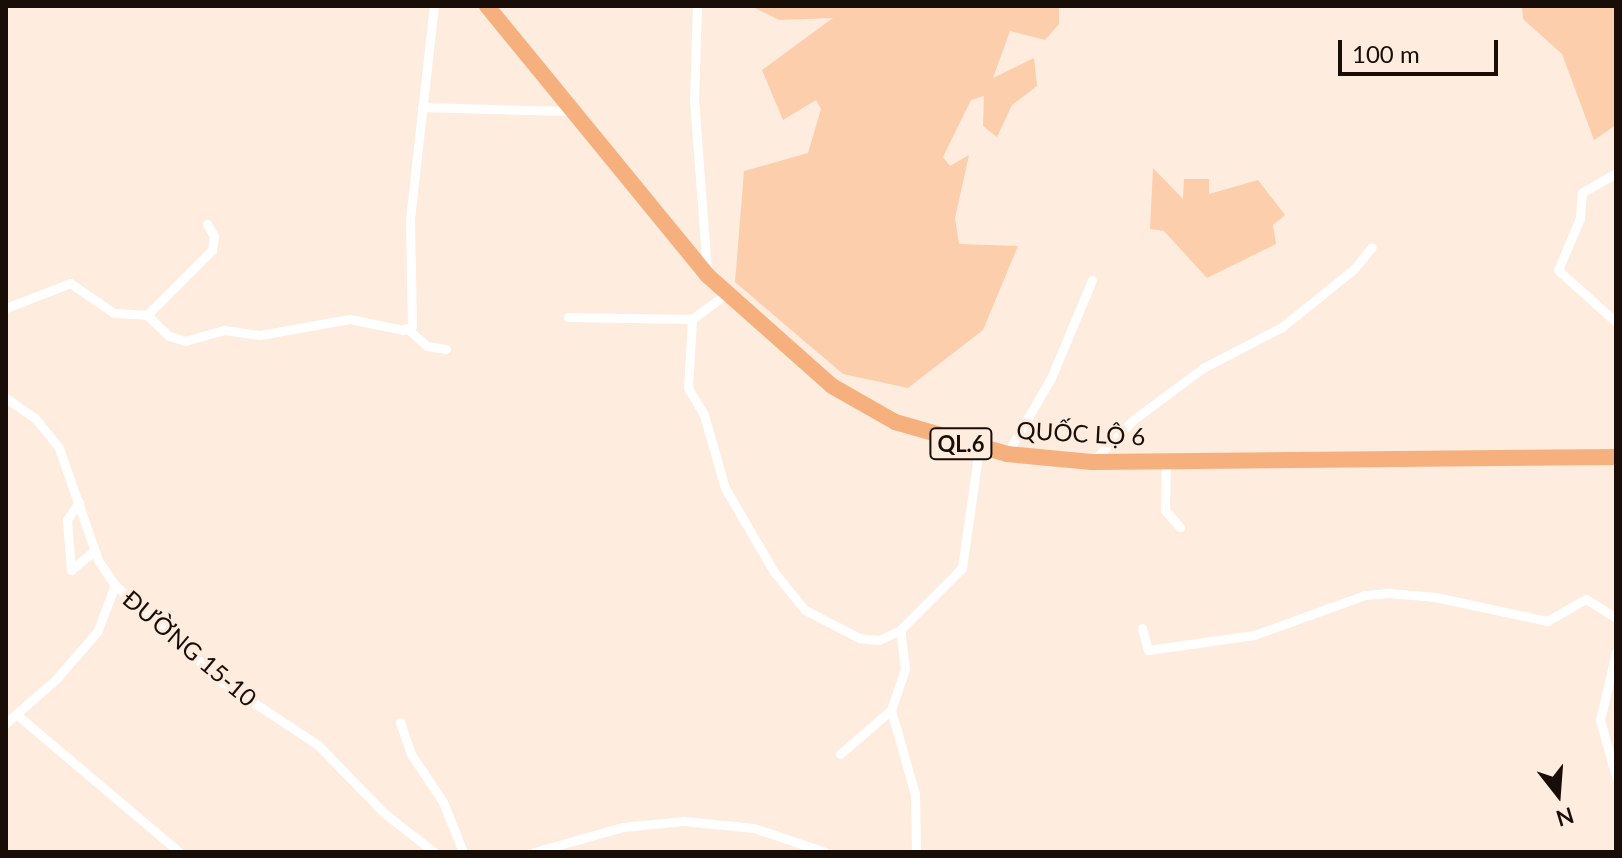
<!DOCTYPE html>
<meta charset="utf-8">
<style>
body{margin:0}
#map{position:relative;width:1622px;height:858px;overflow:hidden;background:#feecdf;font-family:Lato,sans-serif}
div>[style]{position:absolute}
.green>*{inset:0;background:#fcceac}
.street>*{height:9px;margin:-4.5px;padding:0 4.5px;transform-origin:4.5px;border-radius:4.5px;background:#fff}
.highway>*{height:16px;margin:-8px;padding:0 8px;transform-origin:8px;border-radius:8px;background:#f5b07e}
span{translate:-50% -50%;white-space:nowrap;text-align:center;line-height:1.15;-webkit-text-stroke:7px #feecdf;paint-order:stroke}
.shield-label span{padding:2px 6px;background:#feecdf;border:2px solid;border-radius:6px;-webkit-text-stroke-width:0}
.shield-label{font-size:22px;color:#180e07;font-weight:700}
.street-label{font-size:24px;color:#180e07}
.frame{position:absolute;inset:0;border:8px solid #180e07;pointer-events:none}
.north{position:absolute;left:1518px;top:754px;width:80px;height:80px;-webkit-text-stroke:6px #feecdf;paint-order:stroke;rotate:163deg;font-size:22px;font-weight:700;line-height:32px;text-align:center;color:#180e07}
.north::after{content:'';display:block;margin:auto;width:28px;height:36px;background:#180e07;clip-path:polygon(50% 0,100% 100%,50% 72%,0 100%)}
.scale{position:absolute;left:1338px;top:40px;width:160px;height:36px;box-sizing:border-box;border:4px solid #180e07;border-top:0;padding-left:10px;font-size:24px;line-height:28px;white-space:nowrap;color:#180e07;-webkit-text-stroke:6px #feecdf;paint-order:stroke}
</style>
<div id="map">
<div class="green">
<div style="clip-path:polygon(751px 6px,1059px 6px,1059px 24px,1045px 40px,1010px 31px,993px 78px,1034px 58px,1037px 86px,1012px 105px,997px 137px,983px 126px,984px 96px,971px 100px,943px 157px,950px 166px,969px 155px,955px 218px,959px 244px,1018px 246px,983px 330px,908px 388px,843px 374px,735px 282px,744px 171px,808px 153px,821px 109px,816px 100px,783px 120px,762px 70px,833px 18px,779px 20px)"></div>
<div style="clip-path:polygon(1522px 6px,1616px 6px,1616px 125px,1594px 140px,1562px 54px,1523px 19px)"></div>
<div style="clip-path:polygon(1153px 168px,1183px 199px,1184px 179px,1209px 179px,1209px 194px,1258px 180px,1285px 215px,1273px 225px,1276px 244px,1207px 278px,1164px 231px,1150px 229px)"></div>
</div>
<div class="street">
<div style="left:697px;top:6px;width:93px;rotate:91.8deg"></div>
<div style="left:694px;top:99px;width:173px;rotate:85.7deg"></div>
<div style="left:422px;top:107px;width:147px;rotate:1.6deg"></div>
<div style="left:1616px;top:173px;width:39px;rotate:150deg"></div>
<div style="left:1582px;top:193px;width:25px;rotate:95deg"></div>
<div style="left:1580px;top:218px;width:56px;rotate:112.9deg"></div>
<div style="left:1558px;top:270px;width:78px;rotate:41.9deg"></div>
<div style="left:6px;top:308px;width:69px;rotate:-21.3deg"></div>
<div style="left:70px;top:283px;width:53px;rotate:34.3deg"></div>
<div style="left:114px;top:313px;width:33px;rotate:3deg"></div>
<div style="left:147px;top:315px;width:92px;rotate:-45deg"></div>
<div style="left:212px;top:250px;width:14px;rotate:-82deg"></div>
<div style="left:214px;top:236px;width:14px;rotate:-120deg"></div>
<div style="left:147px;top:315px;width:30px;rotate:44deg"></div>
<div style="left:169px;top:336px;width:17px;rotate:17deg"></div>
<div style="left:185px;top:341px;width:41px;rotate:-15.8deg"></div>
<div style="left:224px;top:330px;width:36px;rotate:8deg"></div>
<div style="left:260px;top:335px;width:91px;rotate:-10.1deg"></div>
<div style="left:350px;top:319px;width:54px;rotate:11.7deg"></div>
<div style="left:403px;top:330px;width:10px;rotate:-24deg"></div>
<div style="left:412px;top:326px;width:107px;rotate:-91.1deg"></div>
<div style="left:410px;top:219px;width:214px;rotate:-83.6deg"></div>
<div style="left:568px;top:317px;width:124px;rotate:0.9deg"></div>
<div style="left:692px;top:319px;width:42px;rotate:-36.3deg"></div>
<div style="left:692px;top:319px;width:69px;rotate:93.3deg"></div>
<div style="left:688px;top:388px;width:31px;rotate:59deg"></div>
<div style="left:704px;top:415px;width:76px;rotate:74deg"></div>
<div style="left:725px;top:488px;width:97px;rotate:59.7deg"></div>
<div style="left:774px;top:572px;width:49px;rotate:50.8deg"></div>
<div style="left:805px;top:610px;width:61px;rotate:27.4deg"></div>
<div style="left:859px;top:638px;width:20px;rotate:6deg"></div>
<div style="left:879px;top:640px;width:23px;rotate:-25deg"></div>
<div style="left:900px;top:630px;width:88px;rotate:-45deg"></div>
<div style="left:962px;top:568px;width:121px;rotate:-81.9deg"></div>
<div style="left:408px;top:329px;width:25px;rotate:42deg"></div>
<div style="left:427px;top:346px;width:19px;rotate:9deg"></div>
<div style="left:6px;top:398px;width:35px;rotate:35deg"></div>
<div style="left:35px;top:418px;width:38px;rotate:51deg"></div>
<div style="left:59px;top:448px;width:119px;rotate:70.8deg"></div>
<div style="left:98px;top:560px;width:30px;rotate:56deg"></div>
<div style="left:115px;top:585px;width:147px;rotate:42deg"></div>
<div style="left:224px;top:683px;width:113px;rotate:33.4deg"></div>
<div style="left:318px;top:745px;width:95px;rotate:45.9deg"></div>
<div style="left:384px;top:813px;width:63px;rotate:38deg"></div>
<div style="left:1007px;top:454px;width:88px;rotate:-59.9deg"></div>
<div style="left:1051px;top:378px;width:106px;rotate:-67.3deg"></div>
<div style="left:1166px;top:461px;width:49px;rotate:91.2deg"></div>
<div style="left:1165px;top:510px;width:23px;rotate:49deg"></div>
<div style="left:1092px;top:462px;width:59px;rotate:-45.7deg"></div>
<div style="left:1133px;top:420px;width:87px;rotate:-36.6deg"></div>
<div style="left:1203px;top:368px;width:89px;rotate:-27.4deg"></div>
<div style="left:1282px;top:327px;width:92px;rotate:-38.9deg"></div>
<div style="left:1354px;top:269px;width:28px;rotate:-51deg"></div>
<div style="left:79px;top:502px;width:22px;rotate:124deg"></div>
<div style="left:67px;top:520px;width:50px;rotate:85.4deg"></div>
<div style="left:71px;top:570px;width:30px;rotate:-40deg"></div>
<div style="left:1142px;top:628px;width:23px;rotate:75deg"></div>
<div style="left:1148px;top:650px;width:107px;rotate:-8.1deg"></div>
<div style="left:1254px;top:635px;width:118px;rotate:-19.8deg"></div>
<div style="left:1365px;top:595px;width:24px;rotate:-5deg"></div>
<div style="left:1389px;top:593px;width:46px;rotate:5deg"></div>
<div style="left:1435px;top:597px;width:115px;rotate:12.1deg"></div>
<div style="left:1547px;top:621px;width:45px;rotate:-29.4deg"></div>
<div style="left:1586px;top:599px;width:36px;rotate:32deg"></div>
<div style="left:1616px;top:652px;width:70px;rotate:103.2deg"></div>
<div style="left:1600px;top:720px;width:59px;rotate:74.3deg"></div>
<div style="left:891px;top:710px;width:87px;rotate:74.1deg"></div>
<div style="left:915px;top:794px;width:58px;rotate:89deg"></div>
<div style="left:16px;top:714px;width:212px;rotate:40.2deg"></div>
<div style="left:400px;top:722px;width:34px;rotate:71deg"></div>
<div style="left:411px;top:754px;width:58px;rotate:56.3deg"></div>
<div style="left:443px;top:802px;width:54px;rotate:68.2deg"></div>
<div style="left:6px;top:723px;width:67px;rotate:-41.3deg"></div>
<div style="left:56px;top:679px;width:62px;rotate:-48.9deg"></div>
<div style="left:97px;top:632px;width:50px;rotate:-69deg"></div>
<div style="left:840px;top:754px;width:67px;rotate:-40.8deg"></div>
<div style="left:891px;top:710px;width:43px;rotate:-71.1deg"></div>
<div style="left:905px;top:669px;width:39px;rotate:-97deg"></div>
<div style="left:534px;top:852px;width:92px;rotate:-15.7deg"></div>
<div style="left:623px;top:827px;width:61px;rotate:-5.6deg"></div>
<div style="left:684px;top:821px;width:70px;rotate:5.7deg"></div>
<div style="left:754px;top:828px;width:75px;rotate:18.7deg"></div>
</div>
<div class="highway">
<div style="left:487px;top:6px;width:348px;rotate:50.7deg"></div>
<div style="left:707px;top:275px;width:167px;rotate:41.6deg"></div>
<div style="left:832px;top:386px;width:73px;rotate:29.7deg"></div>
<div style="left:895px;top:422px;width:116px;rotate:15.9deg"></div>
<div style="left:1007px;top:454px;width:85px;rotate:5.4deg"></div>
<div style="left:1092px;top:462px;width:524px;rotate:-0.55deg"></div>
</div>
<div class="shield-label">
<span style="left:961px;top:444px">QL.6</span>
</div>
<div class="street-label">
<span style="left:1081px;top:433px;rotate:3deg">QUỐC LỘ 6</span>
<span style="left:190px;top:648px;rotate:40deg">ĐƯỜNG 15-10</span>
</div>
<div class="frame"></div>
<div class="north">N</div>
<div class="scale">100 m</div>
</div>
